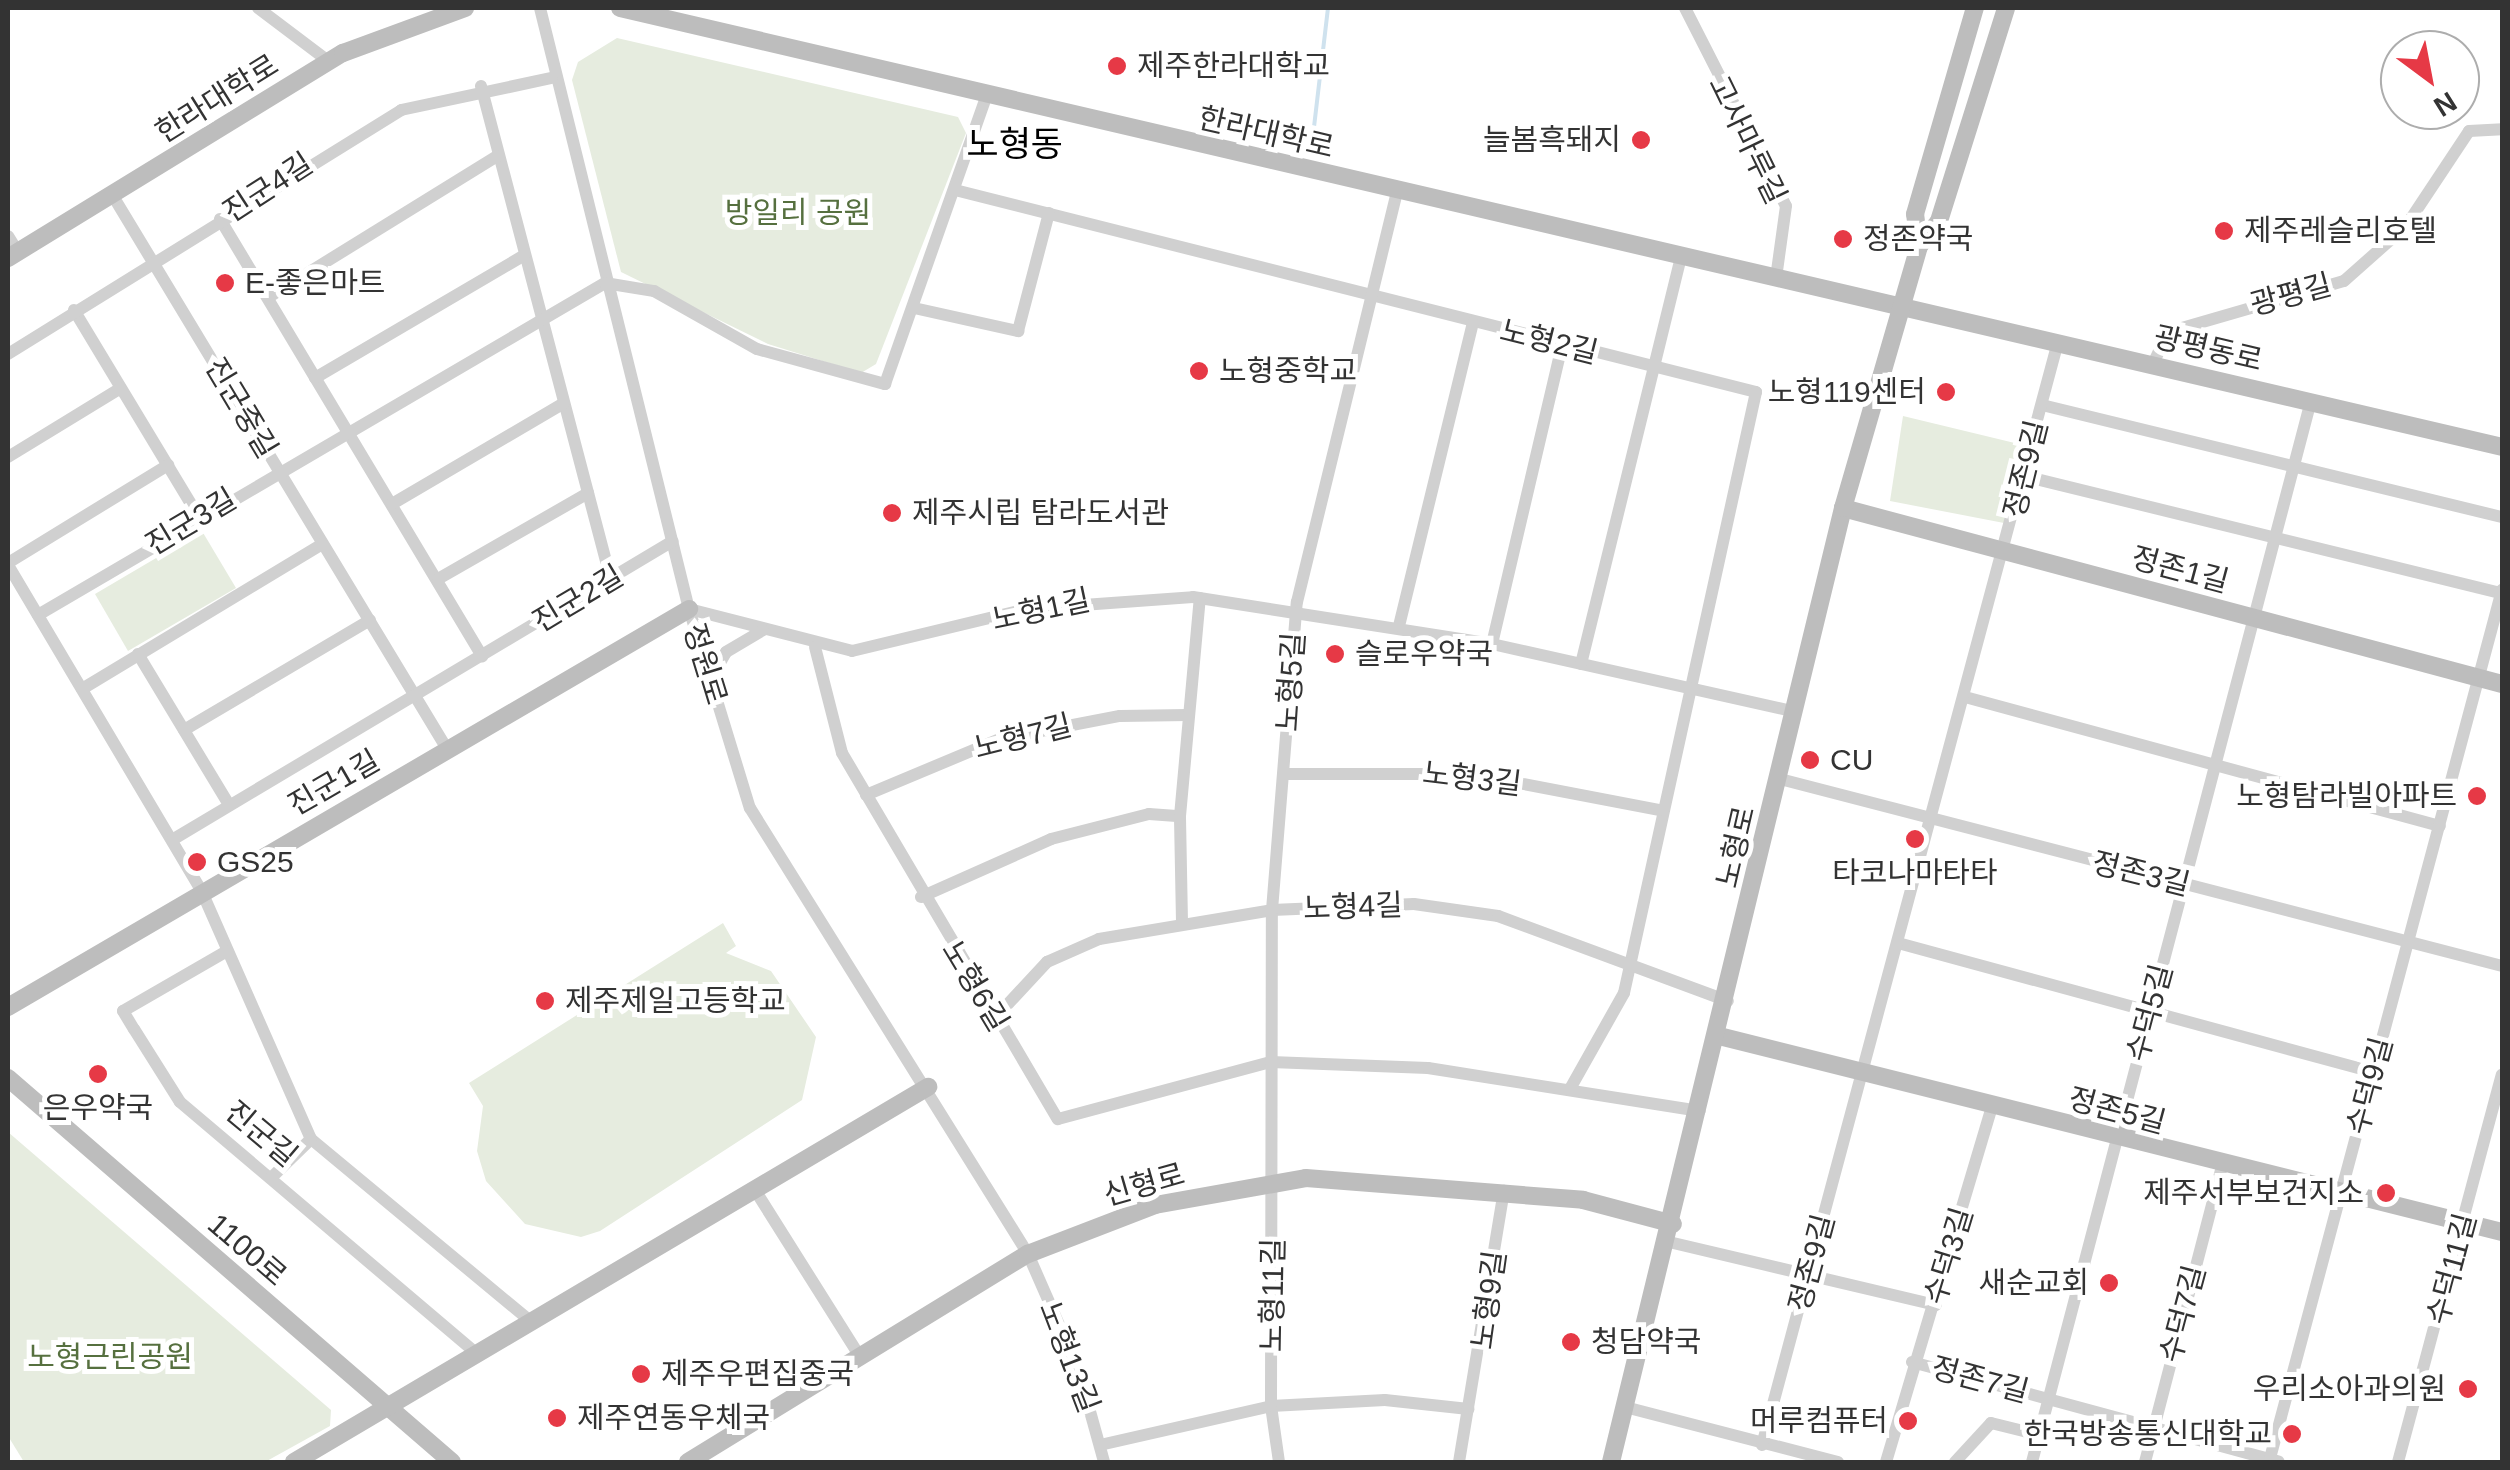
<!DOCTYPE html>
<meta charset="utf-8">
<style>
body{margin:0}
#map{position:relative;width:2510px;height:1470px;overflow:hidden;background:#fff;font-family:Helvetica,"Noto Sans KR",sans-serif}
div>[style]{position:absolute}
.green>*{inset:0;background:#e6ecdf}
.stream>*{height:4px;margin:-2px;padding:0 2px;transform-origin:2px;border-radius:2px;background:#cfe2ee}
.street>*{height:12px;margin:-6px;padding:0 6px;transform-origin:6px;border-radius:6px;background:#d0d0d0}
.secondary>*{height:18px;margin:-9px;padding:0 9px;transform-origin:9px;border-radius:9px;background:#bdbdbd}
.dots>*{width:28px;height:28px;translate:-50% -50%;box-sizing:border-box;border:5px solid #fff;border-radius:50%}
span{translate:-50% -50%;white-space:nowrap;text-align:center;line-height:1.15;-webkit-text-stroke:10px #fff;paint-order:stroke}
.poi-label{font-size:30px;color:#333}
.left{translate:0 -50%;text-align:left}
.right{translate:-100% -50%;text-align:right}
.street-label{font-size:30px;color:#333}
.park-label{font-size:30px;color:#56703f}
.quarter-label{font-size:35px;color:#000}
.frame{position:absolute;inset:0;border:10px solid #333;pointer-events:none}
.north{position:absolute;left:2380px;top:30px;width:100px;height:100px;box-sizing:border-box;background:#fff;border:2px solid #adadad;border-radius:50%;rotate:148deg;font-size:28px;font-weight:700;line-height:40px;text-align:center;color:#333}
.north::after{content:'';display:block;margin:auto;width:35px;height:45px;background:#e63946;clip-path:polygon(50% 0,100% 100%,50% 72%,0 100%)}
</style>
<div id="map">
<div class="green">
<div style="clip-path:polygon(617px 38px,958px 117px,966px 133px,876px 364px,861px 373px,768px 344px,621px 272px,572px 80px,578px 62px)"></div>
<div style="clip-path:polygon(1903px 416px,2023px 445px,2004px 523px,1890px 501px)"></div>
<div style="clip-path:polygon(202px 531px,236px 588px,128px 651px,95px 594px)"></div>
<div style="clip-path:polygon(723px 923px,736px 946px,726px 953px,771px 971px,816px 1037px,802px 1100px,600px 1231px,581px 1237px,525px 1224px,486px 1181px,477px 1151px,483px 1106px,469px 1083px)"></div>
<div style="clip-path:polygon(8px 1132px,331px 1410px,330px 1426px,265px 1462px,24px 1462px,8px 1436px)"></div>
</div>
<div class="stream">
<div style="left:1312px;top:144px;width:137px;rotate:-83.3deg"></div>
</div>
<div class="street">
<div style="left:258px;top:8px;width:88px;rotate:37.1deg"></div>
<div style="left:540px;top:8px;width:619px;rotate:76.08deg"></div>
<div style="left:689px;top:609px;width:208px;rotate:73deg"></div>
<div style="left:750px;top:808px;width:526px;rotate:58.06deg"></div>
<div style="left:1028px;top:1254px;width:124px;rotate:66.3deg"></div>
<div style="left:1078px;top:1368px;width:98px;rotate:74.5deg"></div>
<div style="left:1685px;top:8px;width:222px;rotate:63deg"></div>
<div style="left:1786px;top:206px;width:73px;rotate:97.9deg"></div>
<div style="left:481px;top:86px;width:511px;rotate:75.26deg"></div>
<div style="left:959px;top:191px;width:822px;rotate:14.15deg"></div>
<div style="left:1756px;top:392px;width:615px;rotate:102.39deg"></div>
<div style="left:1624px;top:993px;width:108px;rotate:119.4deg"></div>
<div style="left:113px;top:196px;width:646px;rotate:58.87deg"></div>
<div style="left:220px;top:219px;width:510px;rotate:59.06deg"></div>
<div style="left:8px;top:236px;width:19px;rotate:58deg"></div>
<div style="left:269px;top:297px;width:268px;rotate:-31.7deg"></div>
<div style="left:914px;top:308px;width:107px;rotate:12.5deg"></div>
<div style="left:1018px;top:331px;width:122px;rotate:-75.3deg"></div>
<div style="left:74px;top:310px;width:242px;rotate:58.9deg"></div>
<div style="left:8px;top:354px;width:463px;rotate:-31.8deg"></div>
<div style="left:401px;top:110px;width:154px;rotate:-12deg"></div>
<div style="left:2153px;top:364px;width:35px;rotate:-65deg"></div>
<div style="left:2168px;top:332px;width:183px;rotate:-16.2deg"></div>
<div style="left:2344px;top:281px;width:83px;rotate:-41.6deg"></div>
<div style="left:2406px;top:226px;width:114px;rotate:-56.4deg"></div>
<div style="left:2469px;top:131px;width:33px;rotate:-3deg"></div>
<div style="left:315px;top:378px;width:243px;rotate:-30.4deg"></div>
<div style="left:2042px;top:405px;width:473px;rotate:13.7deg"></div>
<div style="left:8px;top:457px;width:132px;rotate:-31.4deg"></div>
<div style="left:2024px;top:476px;width:492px;rotate:13.8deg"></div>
<div style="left:392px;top:504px;width:199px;rotate:-30.4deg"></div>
<div style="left:8px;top:563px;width:188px;rotate:-31.5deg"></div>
<div style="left:8px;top:565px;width:380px;rotate:59.3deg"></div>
<div style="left:202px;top:892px;width:270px;rotate:66.2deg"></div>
<div style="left:311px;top:1139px;width:288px;rotate:39.7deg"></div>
<div style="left:438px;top:579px;width:173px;rotate:-29.8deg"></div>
<div style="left:689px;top:609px;width:168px;rotate:14.4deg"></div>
<div style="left:852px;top:651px;width:180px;rotate:-13.5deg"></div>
<div style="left:1027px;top:609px;width:166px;rotate:-4.1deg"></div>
<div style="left:1193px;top:597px;width:303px;rotate:8.9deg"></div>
<div style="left:1492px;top:644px;width:311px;rotate:12.6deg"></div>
<div style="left:38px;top:615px;width:657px;rotate:-30.35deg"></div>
<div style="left:605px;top:283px;width:50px;rotate:9.3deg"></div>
<div style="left:654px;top:291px;width:118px;rotate:29.4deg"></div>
<div style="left:757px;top:349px;width:133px;rotate:15.3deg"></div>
<div style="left:885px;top:384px;width:307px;rotate:-70.6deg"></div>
<div style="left:1399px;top:626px;width:312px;rotate:-76.3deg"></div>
<div style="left:1492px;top:644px;width:307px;rotate:-76.8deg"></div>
<div style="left:815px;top:647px;width:109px;rotate:75.7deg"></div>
<div style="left:842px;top:753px;width:425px;rotate:59.5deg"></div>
<div style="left:1058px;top:1119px;width:220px;rotate:-15deg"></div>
<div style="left:1271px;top:1062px;width:157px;rotate:2.2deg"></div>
<div style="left:1428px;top:1068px;width:275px;rotate:9deg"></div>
<div style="left:138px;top:654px;width:176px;rotate:58.9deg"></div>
<div style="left:1581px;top:664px;width:418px;rotate:-76.2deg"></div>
<div style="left:710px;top:680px;width:32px;rotate:-60deg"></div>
<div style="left:726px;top:652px;width:43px;rotate:-30.7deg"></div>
<div style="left:82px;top:689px;width:279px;rotate:-31.1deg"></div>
<div style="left:1965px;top:697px;width:492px;rotate:15.2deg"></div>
<div style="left:184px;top:730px;width:216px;rotate:-30.6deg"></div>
<div style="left:1284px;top:774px;width:187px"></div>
<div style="left:1471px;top:774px;width:191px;rotate:10.8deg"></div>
<div style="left:1780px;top:779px;width:746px;rotate:14.52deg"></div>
<div style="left:866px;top:795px;width:145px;rotate:-22.7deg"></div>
<div style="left:1000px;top:739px;width:122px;rotate:-10.9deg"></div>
<div style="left:1120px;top:716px;width:68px;rotate:-0.8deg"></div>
<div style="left:172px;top:840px;width:583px;rotate:-30.83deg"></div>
<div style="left:921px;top:897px;width:142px;rotate:-24deg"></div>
<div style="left:1051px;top:839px;width:101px;rotate:-14.3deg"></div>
<div style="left:1149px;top:814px;width:31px;rotate:4deg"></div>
<div style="left:1182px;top:922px;width:106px;rotate:-91.1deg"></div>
<div style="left:1180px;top:816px;width:219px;rotate:-84.8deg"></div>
<div style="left:1898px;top:943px;width:493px;rotate:15.2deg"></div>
<div style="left:227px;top:951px;width:120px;rotate:150deg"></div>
<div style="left:123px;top:1011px;width:21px;rotate:59deg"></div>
<div style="left:134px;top:1029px;width:86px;rotate:57.8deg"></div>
<div style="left:180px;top:1102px;width:392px;rotate:40.3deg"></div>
<div style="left:994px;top:1019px;width:78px;rotate:-47.1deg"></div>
<div style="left:1047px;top:962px;width:57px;rotate:-23.9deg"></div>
<div style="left:1099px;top:939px;width:175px;rotate:-9.5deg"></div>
<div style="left:1272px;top:910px;width:142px;rotate:-2.4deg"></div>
<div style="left:1414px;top:904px;width:85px;rotate:8.1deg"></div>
<div style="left:1498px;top:916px;width:245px;rotate:20.3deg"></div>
<div style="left:271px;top:1178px;width:56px;rotate:-44.3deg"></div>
<div style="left:755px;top:1190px;width:199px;rotate:57.8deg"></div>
<div style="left:1669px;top:1242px;width:274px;rotate:13.3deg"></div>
<div style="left:1912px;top:1362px;width:380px;rotate:15.2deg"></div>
<div style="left:1625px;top:1407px;width:220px;rotate:14.5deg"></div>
<div style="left:1100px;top:1445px;width:175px;rotate:-12.8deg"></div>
<div style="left:1271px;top:1406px;width:114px;rotate:-3deg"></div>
<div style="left:1385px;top:1400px;width:84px;rotate:6.1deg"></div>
<div style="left:1762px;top:1445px;width:1142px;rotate:-74.98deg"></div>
<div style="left:1279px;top:1462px;width:57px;rotate:-98.1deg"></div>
<div style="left:1271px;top:1406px;width:496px;rotate:-89.9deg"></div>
<div style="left:1272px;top:910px;width:309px;rotate:-85.4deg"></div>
<div style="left:1297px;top:602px;width:422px;rotate:-76.3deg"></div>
<div style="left:1459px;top:1462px;width:275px;rotate:-80.6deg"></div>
<div style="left:1886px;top:1462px;width:370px;rotate:-73.4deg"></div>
<div style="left:1955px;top:1462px;width:53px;rotate:-47.3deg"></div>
<div style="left:1991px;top:1423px;width:50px;rotate:13.8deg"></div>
<div style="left:2032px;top:1462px;width:1097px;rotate:-75.27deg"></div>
<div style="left:2145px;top:1462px;width:306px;rotate:-75.4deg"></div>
<div style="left:2269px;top:1462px;width:903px;rotate:-75.04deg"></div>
<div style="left:2398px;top:1462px;width:401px;rotate:-75deg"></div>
</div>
<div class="secondary">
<div style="left:620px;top:8px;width:1933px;rotate:13.13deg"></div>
<div style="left:1919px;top:246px;width:32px;rotate:-51deg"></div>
<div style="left:1939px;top:221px;width:223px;rotate:-72.5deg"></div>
<div style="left:8px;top:258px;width:393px;rotate:-31.5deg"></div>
<div style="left:343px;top:53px;width:130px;rotate:-20.2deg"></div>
<div style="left:1843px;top:508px;width:682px;rotate:14.95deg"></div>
<div style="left:8px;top:1007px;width:789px;rotate:-30.3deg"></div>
<div style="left:1719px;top:1036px;width:807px;rotate:14.05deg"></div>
<div style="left:8px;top:1078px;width:587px;rotate:40.86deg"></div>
<div style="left:294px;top:1462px;width:737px;rotate:-30.6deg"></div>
<div style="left:688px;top:1462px;width:399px;rotate:-31.5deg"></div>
<div style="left:1028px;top:1254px;width:136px;rotate:-21.1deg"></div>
<div style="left:1155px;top:1205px;width:153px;rotate:-10.1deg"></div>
<div style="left:1306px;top:1178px;width:278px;rotate:4.5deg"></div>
<div style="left:1583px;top:1200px;width:93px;rotate:14.9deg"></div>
<div style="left:1611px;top:1462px;width:982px;rotate:-76.33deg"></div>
<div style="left:1843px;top:508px;width:273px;rotate:-73.8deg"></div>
<div style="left:1919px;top:246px;width:32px;rotate:-97deg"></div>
<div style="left:1915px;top:214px;width:215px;rotate:-73.8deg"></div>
</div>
<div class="dots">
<div style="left:1117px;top:66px;background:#e63946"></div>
<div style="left:1641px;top:140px;background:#e63946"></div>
<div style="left:2224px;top:231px;background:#e63946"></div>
<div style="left:1843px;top:239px;background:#e63946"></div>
<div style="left:225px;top:283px;background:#e63946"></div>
<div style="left:1199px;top:371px;background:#e63946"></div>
<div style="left:1946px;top:392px;background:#e63946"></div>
<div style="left:892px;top:513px;background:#e63946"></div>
<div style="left:1335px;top:654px;background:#e63946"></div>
<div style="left:1810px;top:760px;background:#e63946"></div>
<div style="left:2477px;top:796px;background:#e63946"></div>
<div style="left:1915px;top:839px;background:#e63946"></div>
<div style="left:197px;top:862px;background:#e63946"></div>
<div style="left:545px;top:1001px;background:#e63946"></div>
<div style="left:98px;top:1074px;background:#e63946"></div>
<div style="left:2386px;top:1193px;background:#e63946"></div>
<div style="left:2109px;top:1283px;background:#e63946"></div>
<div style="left:1571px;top:1342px;background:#e63946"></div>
<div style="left:641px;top:1374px;background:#e63946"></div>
<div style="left:2468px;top:1389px;background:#e63946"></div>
<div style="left:557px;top:1418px;background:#e63946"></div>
<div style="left:1908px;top:1421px;background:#e63946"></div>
<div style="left:2292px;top:1434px;background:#e63946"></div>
</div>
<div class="poi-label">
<span class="left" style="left:1137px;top:66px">제주한라대학교</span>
<span class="right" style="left:1621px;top:140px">늘봄흑돼지</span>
<span class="left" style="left:2244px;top:231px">제주레슬리호텔</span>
<span class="left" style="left:1863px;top:239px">정존약국</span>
<span class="left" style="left:245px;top:283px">E-좋은마트</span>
<span class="left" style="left:1219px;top:371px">노형중학교</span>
<span class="right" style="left:1926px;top:392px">노형119센터</span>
<span class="left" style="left:912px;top:513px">제주시립 탐라도서관</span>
<span class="left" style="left:1355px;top:654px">슬로우약국</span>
<span class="left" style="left:1830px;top:760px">CU</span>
<span class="right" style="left:2457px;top:796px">노형탐라빌아파트</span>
<span class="left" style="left:217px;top:862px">GS25</span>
<span style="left:1915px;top:873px">타코나마타타</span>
<span class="left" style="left:565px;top:1001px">제주제일고등학교</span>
<span style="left:98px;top:1108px">은우약국</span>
<span class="right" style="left:2364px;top:1193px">제주서부보건지소</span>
<span class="right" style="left:2089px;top:1283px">새순교회</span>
<span class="left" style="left:1591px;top:1342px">청담약국</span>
<span class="left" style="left:661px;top:1374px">제주우편집중국</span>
<span class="right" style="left:2446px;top:1389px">우리소아과의원</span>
<span class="left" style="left:577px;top:1418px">제주연동우체국</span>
<span class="right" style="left:1888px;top:1421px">머루컴퓨터</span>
<span class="right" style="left:2272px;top:1434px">한국방송통신대학교</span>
</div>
<div class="street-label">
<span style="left:217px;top:99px;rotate:-32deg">한라대학로</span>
<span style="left:1266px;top:133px;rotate:13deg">한라대학로</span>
<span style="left:1747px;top:140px;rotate:64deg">고사마루길</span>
<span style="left:268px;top:188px;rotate:-33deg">진군4길</span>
<span style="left:2291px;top:295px;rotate:-15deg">광평길</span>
<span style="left:1549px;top:342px;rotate:14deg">노형2길</span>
<span style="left:2208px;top:349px;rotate:13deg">광평동로</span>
<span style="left:241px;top:408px;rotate:59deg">진군중길</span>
<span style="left:2026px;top:469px;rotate:-76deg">정존9길</span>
<span style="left:191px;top:522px;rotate:-31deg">진군3길</span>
<span style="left:2180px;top:570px;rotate:15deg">정존1길</span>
<span style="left:578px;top:599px;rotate:-31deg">진군2길</span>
<span style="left:1041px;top:610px;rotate:-12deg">노형1길</span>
<span style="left:705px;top:664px;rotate:73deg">정원로</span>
<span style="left:1291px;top:682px;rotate:-86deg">노형5길</span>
<span style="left:1023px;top:737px;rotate:-14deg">노형7길</span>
<span style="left:1472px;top:779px;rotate:7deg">노형3길</span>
<span style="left:334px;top:783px;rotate:-30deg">진군1길</span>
<span style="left:1736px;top:847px;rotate:-77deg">노형로</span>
<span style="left:2141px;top:874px;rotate:14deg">정존3길</span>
<span style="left:1353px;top:907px;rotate:-2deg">노형4길</span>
<span style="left:975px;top:986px;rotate:59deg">노형6길</span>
<span style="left:2150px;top:1013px;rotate:-75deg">수덕5길</span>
<span style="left:2370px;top:1086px;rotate:-75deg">수덕9길</span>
<span style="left:2117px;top:1111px;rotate:15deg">정존5길</span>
<span style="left:261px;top:1134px;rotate:40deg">진군길</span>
<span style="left:1144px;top:1185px;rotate:-16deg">신형로</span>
<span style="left:247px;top:1250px;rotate:41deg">1100로</span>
<span style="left:1949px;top:1256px;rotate:-73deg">수덕3길</span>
<span style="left:1812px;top:1263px;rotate:-75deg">정존9길</span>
<span style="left:2452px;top:1269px;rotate:-75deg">수덕11길</span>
<span style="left:1273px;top:1295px;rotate:-89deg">노형11길</span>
<span style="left:1489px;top:1300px;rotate:-82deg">노형9길</span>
<span style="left:2183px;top:1314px;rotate:-75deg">수덕7길</span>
<span style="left:1069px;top:1357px;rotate:69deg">노형13길</span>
<span style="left:1980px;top:1380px;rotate:15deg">정존7길</span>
</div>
<div class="park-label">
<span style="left:798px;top:213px">방일리 공원</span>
<span style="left:110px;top:1357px">노형근린공원</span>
</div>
<div class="quarter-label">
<span style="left:1015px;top:144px">노형동</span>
</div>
<div class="frame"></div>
<div class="north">N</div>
</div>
